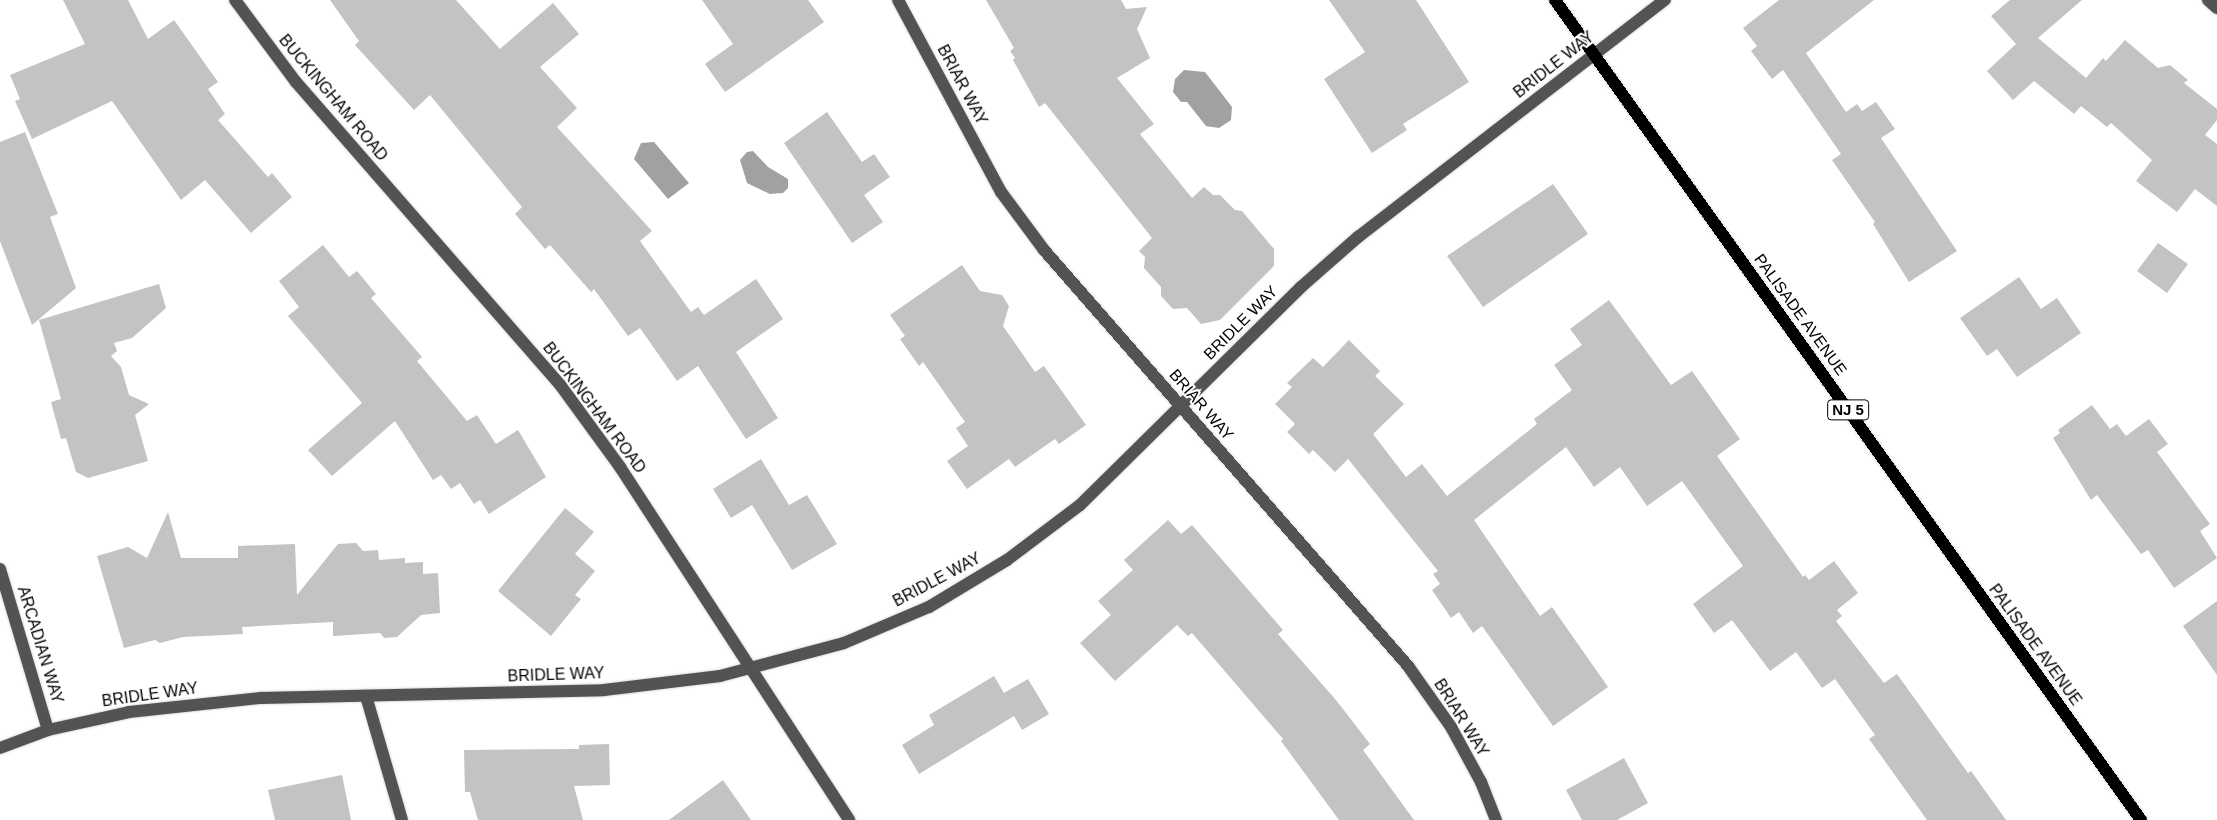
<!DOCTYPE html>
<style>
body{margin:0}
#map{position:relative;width:2217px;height:820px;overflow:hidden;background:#fff;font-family:Arial,sans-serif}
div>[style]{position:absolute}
.water>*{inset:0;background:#a1a1a1}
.building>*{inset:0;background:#c3c3c3}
.roads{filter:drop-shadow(0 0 1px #dbdbdb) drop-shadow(0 0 1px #dbdbdb)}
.minor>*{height:12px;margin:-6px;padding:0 6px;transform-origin:6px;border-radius:6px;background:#535353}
.major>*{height:12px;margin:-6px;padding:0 6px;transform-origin:6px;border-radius:6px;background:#000}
span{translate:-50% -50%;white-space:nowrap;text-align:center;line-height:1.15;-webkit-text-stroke:4px #fff;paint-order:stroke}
.shield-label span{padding:1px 4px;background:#fff;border:1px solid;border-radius:4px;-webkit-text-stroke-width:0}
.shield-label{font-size:15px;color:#000;font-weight:700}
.street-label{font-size:16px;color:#000}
</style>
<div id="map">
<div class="water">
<div style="clip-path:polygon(1184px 70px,1205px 72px,1232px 107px,1231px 120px,1219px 128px,1206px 126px,1187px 102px,1181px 102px,1173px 92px,1175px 79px)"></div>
<div style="clip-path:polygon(654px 142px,689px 183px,668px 199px,634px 159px,641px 143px)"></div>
<div style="clip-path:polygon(753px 151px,768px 167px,788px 179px,788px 188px,783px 193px,770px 194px,747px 183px,740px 160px,747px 152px)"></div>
</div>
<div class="building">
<div style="clip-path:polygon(63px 0,128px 0,148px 39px,174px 20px,218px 82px,208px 89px,225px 114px,218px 120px,268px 177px,272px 173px,292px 197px,251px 233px,205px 180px,181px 200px,112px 101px,32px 139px,15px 101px,20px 99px,10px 75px,85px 44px)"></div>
<div style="clip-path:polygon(330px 0,456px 0,500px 49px,553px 3px,579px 34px,540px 67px,577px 108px,557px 127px,652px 231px,640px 241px,691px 312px,698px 307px,704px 315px,756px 279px,783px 319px,736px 352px,778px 418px,746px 439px,698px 366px,677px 381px,640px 328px,628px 336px,594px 289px,591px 292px,550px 245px,545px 249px,515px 214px,522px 207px,430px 95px,414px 110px,355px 45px,359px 41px)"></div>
<div style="clip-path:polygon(702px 0,808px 0,824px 22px,725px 92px,705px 64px,733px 44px)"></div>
<div style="clip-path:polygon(986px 0,1121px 0,1126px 9px,1147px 7px,1137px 29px,1150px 58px,1117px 78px,1154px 124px,1140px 134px,1192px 198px,1204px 187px,1213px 195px,1220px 195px,1235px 210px,1242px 211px,1274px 249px,1274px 266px,1220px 320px,1201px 324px,1187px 308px,1173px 309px,1161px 296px,1161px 287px,1144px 268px,1145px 257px,1139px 251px,1152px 238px,1045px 103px,1039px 107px,1013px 60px,1015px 58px,1010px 51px,1014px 48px)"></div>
<div style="clip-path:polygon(1329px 0,1416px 0,1469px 82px,1403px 124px,1407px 130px,1372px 153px,1324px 79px,1365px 52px)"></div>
<div style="clip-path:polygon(1779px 0,1874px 0,1806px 53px,1846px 112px,1857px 104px,1862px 111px,1876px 102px,1895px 129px,1881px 138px,1957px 251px,1909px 282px,1873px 224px,1875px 222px,1832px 160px,1841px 154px,1783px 70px,1772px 79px,1751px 51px,1757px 46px,1743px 28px)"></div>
<div style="clip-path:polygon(2010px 0,2082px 0,2038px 38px,2086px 78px,2103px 58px,2106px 61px,2125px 40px,2158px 68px,2170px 65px,2188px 80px,2184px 83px,2217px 109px,2217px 120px,2205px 135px,2217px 144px,2217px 206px,2195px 189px,2177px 212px,2136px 181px,2152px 160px,2111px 123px,2107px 127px,2081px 106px,2074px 114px,2034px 81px,2013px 100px,1987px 71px,2016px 44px,1991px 16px)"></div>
<div style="clip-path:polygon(827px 112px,862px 162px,874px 154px,890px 177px,864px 195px,883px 222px,852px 243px,784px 143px)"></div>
<div style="clip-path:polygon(25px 132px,58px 214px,50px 217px,76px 288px,32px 325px,0 241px,0 142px)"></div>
<div style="clip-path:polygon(1553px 184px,1588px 234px,1483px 307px,1447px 256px)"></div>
<div style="clip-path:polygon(2158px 243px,2188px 264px,2167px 293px,2137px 271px)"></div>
<div style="clip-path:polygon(323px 245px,349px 277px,357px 271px,376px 294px,371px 298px,422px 357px,417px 361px,467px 421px,477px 415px,496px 444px,518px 430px,546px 477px,489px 514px,480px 500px,474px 504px,460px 483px,451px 489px,441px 475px,433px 480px,395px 421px,332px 476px,308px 450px,362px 403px,288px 316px,299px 307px,279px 281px)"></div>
<div style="clip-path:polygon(962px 265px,980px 291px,1002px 295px,1009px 306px,1003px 326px,1035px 372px,1044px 366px,1086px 425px,1059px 444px,1055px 439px,1015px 467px,1009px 459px,967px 489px,947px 461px,968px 446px,956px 428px,965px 422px,923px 362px,919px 366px,900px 339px,905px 336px,890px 315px)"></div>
<div style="clip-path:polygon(2019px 277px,2041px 309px,2057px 298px,2081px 333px,2017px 377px,1997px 349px,1987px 356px,1960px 318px)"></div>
<div style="clip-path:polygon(159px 284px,166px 308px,132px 338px,114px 343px,117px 351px,111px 356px,121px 367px,129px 395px,149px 404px,135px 415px,148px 461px,88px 478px,76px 472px,66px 438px,61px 439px,51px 402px,61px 399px,39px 320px)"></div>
<div style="clip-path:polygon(1609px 300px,1671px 385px,1692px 371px,1740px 439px,1717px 456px,1803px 577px,1805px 575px,1809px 580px,1834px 561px,1858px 593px,1837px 610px,1842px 616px,1836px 621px,1884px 683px,1897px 674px,1968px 773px,1971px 771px,2006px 820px,1927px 820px,1869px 739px,1875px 735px,1835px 679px,1822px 688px,1796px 652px,1770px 671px,1732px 620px,1714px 633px,1693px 604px,1743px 566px,1682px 481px,1647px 506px,1620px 467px,1594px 487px,1566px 447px,1474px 520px,1540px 616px,1552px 607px,1608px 687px,1553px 726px,1482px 626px,1473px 633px,1459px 612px,1451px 618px,1432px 590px,1440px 584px,1433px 574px,1438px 571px,1348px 459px,1335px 472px,1313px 450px,1309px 454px,1287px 432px,1295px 424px,1275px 404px,1292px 387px,1287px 383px,1313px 358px,1323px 367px,1349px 340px,1380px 371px,1375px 376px,1404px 404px,1373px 434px,1406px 477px,1422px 464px,1447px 496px,1537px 424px,1534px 419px,1572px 390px,1554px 365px,1582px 345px,1570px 329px)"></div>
<div style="clip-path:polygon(2092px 405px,2110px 429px,2117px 424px,2126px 436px,2149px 419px,2168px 444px,2157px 452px,2210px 524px,2200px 531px,2217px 558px,2174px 588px,2148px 550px,2141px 554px,2097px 495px,2091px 500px,2053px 438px,2060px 433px,2058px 430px)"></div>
<div style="clip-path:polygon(761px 459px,789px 505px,807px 495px,837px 544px,792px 570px,752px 505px,731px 518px,713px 489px)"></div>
<div style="clip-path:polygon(565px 508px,594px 532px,575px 554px,595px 571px,575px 595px,581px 599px,551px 636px,498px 591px)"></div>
<div style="clip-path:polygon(168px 512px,181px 558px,238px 558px,238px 546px,295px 544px,297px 595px,338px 544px,356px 543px,363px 551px,378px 550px,379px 560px,405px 558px,405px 563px,423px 562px,423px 574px,438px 573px,440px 613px,421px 615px,397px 637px,384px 638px,380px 633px,333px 636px,333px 622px,242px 627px,243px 634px,183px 637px,160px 643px,155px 640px,124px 648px,97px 556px,128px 547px,147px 558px)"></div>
<div style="clip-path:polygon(1168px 520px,1181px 534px,1192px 525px,1283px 630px,1278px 634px,1336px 700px,1370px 744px,1363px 750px,1414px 820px,1339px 820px,1281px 741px,1283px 739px,1192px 633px,1188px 636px,1177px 625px,1115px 681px,1080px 643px,1111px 615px,1098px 601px,1133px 570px,1124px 560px)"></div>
<div style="clip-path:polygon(2217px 601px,2217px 675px,2183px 626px)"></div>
<div style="clip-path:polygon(994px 676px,1004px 693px,1028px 679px,1049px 714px,1022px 730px,1014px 716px,919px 774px,902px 745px,934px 725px,929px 715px)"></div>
<div style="clip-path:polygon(609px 744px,610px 785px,574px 786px,583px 820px,478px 820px,470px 792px,465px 792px,464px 750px,579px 749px,579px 745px)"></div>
<div style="clip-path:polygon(1624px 758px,1648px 803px,1617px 820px,1582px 820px,1566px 790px)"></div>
<div style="clip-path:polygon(342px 775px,351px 820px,275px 820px,268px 790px)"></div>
<div style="clip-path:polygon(723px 780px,751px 820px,669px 820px)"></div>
</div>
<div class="roads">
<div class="minor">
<div style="left:235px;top:0;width:102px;rotate:53.4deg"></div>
<div style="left:296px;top:82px;width:403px;rotate:48.9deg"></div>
<div style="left:561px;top:386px;width:100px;rotate:53.9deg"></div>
<div style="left:620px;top:467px;width:421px;rotate:57deg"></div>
<div style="left:898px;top:0;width:218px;rotate:61.8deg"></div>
<div style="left:1001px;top:192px;width:72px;rotate:53.4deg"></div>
<div style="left:1044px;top:250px;width:553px;rotate:48.81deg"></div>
<div style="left:1408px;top:666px;width:75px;rotate:54.8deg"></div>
<div style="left:1451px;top:727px;width:63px;rotate:61.4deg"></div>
<div style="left:1481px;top:782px;width:41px;rotate:68.5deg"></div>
<div style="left:2208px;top:0;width:12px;rotate:42deg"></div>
<div style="left:0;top:569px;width:168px;rotate:73.4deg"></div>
<div style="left:366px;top:696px;width:129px;rotate:73.8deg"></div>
<div style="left:0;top:748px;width:51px;rotate:-20.6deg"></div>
<div style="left:48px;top:730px;width:83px;rotate:-12.5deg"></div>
<div style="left:129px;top:712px;width:133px;rotate:-6.1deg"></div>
<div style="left:261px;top:698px;width:343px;rotate:-1.3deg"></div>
<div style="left:604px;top:690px;width:117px;rotate:-6.9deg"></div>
<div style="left:720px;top:676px;width:128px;rotate:-14.9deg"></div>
<div style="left:844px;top:643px;width:92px;rotate:-23deg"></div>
<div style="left:929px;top:607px;width:91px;rotate:-31.1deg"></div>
<div style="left:1007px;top:560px;width:91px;rotate:-37deg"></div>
<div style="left:1080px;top:505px;width:310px;rotate:-44.6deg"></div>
<div style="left:1301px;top:287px;width:76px;rotate:-41.3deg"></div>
<div style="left:1358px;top:237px;width:388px;rotate:-37.7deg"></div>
</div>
<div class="major">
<div style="left:1555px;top:0;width:1008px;rotate:54.45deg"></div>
</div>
</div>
<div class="shield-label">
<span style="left:1848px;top:410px">NJ 5</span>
</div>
<div class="street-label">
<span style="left:1554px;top:65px;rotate:-38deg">BRIDLE WAY</span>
<span style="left:962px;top:85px;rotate:62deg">BRIAR WAY</span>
<span style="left:333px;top:98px;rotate:50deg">BUCKINGHAM ROAD</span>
<span style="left:1800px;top:315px;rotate:54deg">PALISADE AVENUE</span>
<span style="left:1241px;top:323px;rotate:-45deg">BRIDLE WAY</span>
<span style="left:1201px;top:405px;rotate:49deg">BRIAR WAY</span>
<span style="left:594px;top:408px;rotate:53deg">BUCKINGHAM ROAD</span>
<span style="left:937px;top:580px;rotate:-28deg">BRIDLE WAY</span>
<span style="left:40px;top:645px;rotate:73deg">ARCADIAN WAY</span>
<span style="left:2035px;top:645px;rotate:54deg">PALISADE AVENUE</span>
<span style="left:556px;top:675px;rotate:-2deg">BRIDLE WAY</span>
<span style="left:150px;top:695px;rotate:-8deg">BRIDLE WAY</span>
<span style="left:1461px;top:718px;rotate:58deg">BRIAR WAY</span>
</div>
</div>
